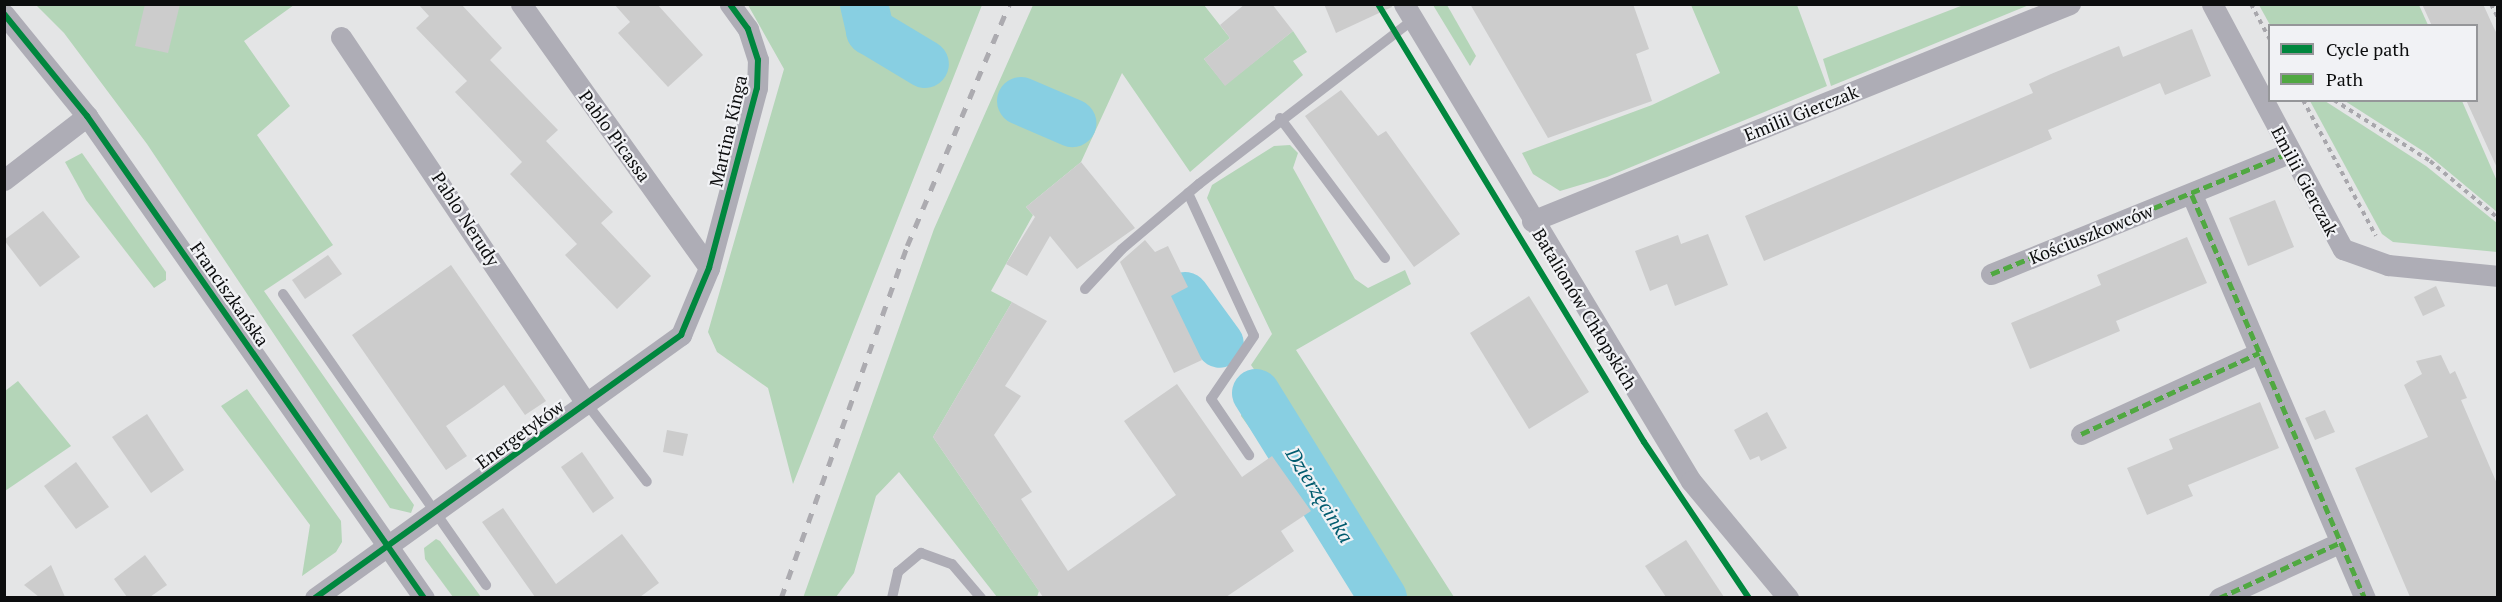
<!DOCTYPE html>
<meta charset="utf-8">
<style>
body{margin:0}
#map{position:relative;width:2502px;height:602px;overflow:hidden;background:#e4e5e6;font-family:"PT Serif",serif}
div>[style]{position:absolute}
.green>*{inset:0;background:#b4d5b8}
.river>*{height:48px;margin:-24px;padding:0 24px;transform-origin:24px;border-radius:24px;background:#88cfe2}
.building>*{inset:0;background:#ccc}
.path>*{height:4px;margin-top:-2px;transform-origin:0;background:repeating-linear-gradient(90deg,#a8a7ac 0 4.5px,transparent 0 9px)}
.lane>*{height:10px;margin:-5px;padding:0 5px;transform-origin:5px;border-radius:5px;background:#aeadb6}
.street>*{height:21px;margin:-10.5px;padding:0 10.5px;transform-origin:10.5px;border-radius:10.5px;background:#aeadb6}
.rail>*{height:4.5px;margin-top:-2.25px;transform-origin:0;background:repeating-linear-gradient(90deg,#acabb0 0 10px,transparent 0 20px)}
.quiet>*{height:4.5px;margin-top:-2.25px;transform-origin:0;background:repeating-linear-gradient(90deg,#50a841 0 9px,transparent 0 13.5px)}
.cycleway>*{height:6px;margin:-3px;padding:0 3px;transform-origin:3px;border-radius:3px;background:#00873e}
span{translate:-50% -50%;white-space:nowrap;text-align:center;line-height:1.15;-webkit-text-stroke:4.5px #f1f2f5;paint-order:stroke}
.street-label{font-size:18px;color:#0c0d0e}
.water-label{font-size:20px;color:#005b6e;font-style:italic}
.frame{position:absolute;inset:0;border:6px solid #0c0d0e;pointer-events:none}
.legend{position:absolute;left:2268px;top:24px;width:210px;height:78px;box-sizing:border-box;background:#f1f2f5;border:2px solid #959699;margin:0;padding:8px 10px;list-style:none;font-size:18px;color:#0c0d0e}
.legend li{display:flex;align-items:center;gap:12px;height:30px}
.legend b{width:30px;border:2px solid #959699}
</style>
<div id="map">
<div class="green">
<div style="clip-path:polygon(1966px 4px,2029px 5px,1831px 86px,1823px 59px)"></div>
<div style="clip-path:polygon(36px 5px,294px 5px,244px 41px,290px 106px,257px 135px,333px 245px,264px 291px,414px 505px,411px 513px,390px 508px,147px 144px,64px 33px)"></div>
<div style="clip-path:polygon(748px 5px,982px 5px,793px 484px,768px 388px,717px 352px,708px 332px,784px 69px)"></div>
<div style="clip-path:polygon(1033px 5px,1204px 5px,1230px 38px,1204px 59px,1225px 85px,1293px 31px,1307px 52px,1293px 61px,1303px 75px,1190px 172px,1122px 73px,1081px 162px,1026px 207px,1033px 215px,991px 291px,1012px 302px,933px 437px,1039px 591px,1037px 597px,997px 597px,899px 472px,876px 496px,854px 573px,836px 597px,803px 598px,934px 229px)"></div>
<div style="clip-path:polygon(1433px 5px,1447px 5px,1476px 56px,1470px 66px)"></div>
<div style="clip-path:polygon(1691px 5px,1797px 5px,1827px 86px,1607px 177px,1560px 191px,1533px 174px,1522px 153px,1652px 105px,1720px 73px)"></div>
<div style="clip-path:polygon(2259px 5px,2419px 5px,2428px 25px,2270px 25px)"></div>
<div style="clip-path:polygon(2310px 101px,2325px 101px,2426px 166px,2497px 223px,2497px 252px,2393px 242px,2382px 234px)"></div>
<div style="clip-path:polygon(2345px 101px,2462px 101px,2497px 181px,2497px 212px,2426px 153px)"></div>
<div style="clip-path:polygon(1290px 145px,1298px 153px,1293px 168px,1355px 279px,1368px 288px,1405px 270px,1411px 284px,1296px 350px,1454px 597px,1374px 597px,1241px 416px,1244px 389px,1260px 378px,1251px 365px,1272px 334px,1207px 198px,1212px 185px,1274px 146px)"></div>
<div style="clip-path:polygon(82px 153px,166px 272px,166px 280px,154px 288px,86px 200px,65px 162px)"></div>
<div style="clip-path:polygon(18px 381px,71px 446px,5px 491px,5px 391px)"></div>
<div style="clip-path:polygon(247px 389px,341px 521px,342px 542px,336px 552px,302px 576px,310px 525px,221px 406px)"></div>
<div style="clip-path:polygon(436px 539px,440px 541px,481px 597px,453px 597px,425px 559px,424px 548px)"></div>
</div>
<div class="river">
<div style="left:864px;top:4px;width:28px;rotate:77deg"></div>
<div style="left:870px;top:31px;width:64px;rotate:31deg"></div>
<div style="left:1021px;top:101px;width:56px;rotate:23.3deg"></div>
<div style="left:1185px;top:296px;width:59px;rotate:53.9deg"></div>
<div style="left:1256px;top:393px;width:241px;rotate:58.2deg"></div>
</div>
<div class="building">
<div style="clip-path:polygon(145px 4px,180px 4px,168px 53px,135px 46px)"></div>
<div style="clip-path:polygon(418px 4px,461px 4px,502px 48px,490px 60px,558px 130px,546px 141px,613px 212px,601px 223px,651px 276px,617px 309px,565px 255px,577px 244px,510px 174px,522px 162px,455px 92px,467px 81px,416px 28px,429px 16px)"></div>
<div style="clip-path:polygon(614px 4px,657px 4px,703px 55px,668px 87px,618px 33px,630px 22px)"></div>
<div style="clip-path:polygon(1245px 4px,1272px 4px,1293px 31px,1225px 86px,1204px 59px,1230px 38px,1220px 25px)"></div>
<div style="clip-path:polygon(1324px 4px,1391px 4px,1392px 7px,1336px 33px)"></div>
<div style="clip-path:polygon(1470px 4px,1633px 4px,1649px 49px,1636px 54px,1652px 101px,1548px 138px)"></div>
<div style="clip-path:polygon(2422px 4px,2483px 4px,2493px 26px,2498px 36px,2498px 170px,2466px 100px,2476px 100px,2476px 26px,2432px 26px)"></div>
<div style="clip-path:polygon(2192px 29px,2211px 76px,2165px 95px,2160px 83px,2048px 130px,2052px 139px,1764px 261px,1745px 216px,2033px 93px,2029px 84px,2051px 74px,2119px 46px,2123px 57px)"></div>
<div style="clip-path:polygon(1341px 90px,1378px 136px,1386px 131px,1460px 234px,1414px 267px,1305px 116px)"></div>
<div style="clip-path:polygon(1081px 162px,1135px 228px,1077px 269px,1050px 236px,1027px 276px,1006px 264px,1035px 217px,1026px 207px)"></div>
<div style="clip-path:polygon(2275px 200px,2294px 247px,2248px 266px,2229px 218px)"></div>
<div style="clip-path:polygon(43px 211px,80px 257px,40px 287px,4px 240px)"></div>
<div style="clip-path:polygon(1708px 234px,1728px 285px,1675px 306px,1667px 284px,1650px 291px,1635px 251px,1678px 235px,1681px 244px)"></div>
<div style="clip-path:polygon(2187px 237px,2207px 283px,2116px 321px,2120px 331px,2030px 369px,2011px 323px,2101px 285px,2097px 275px)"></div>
<div style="clip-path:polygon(1145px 240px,1155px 252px,1168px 246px,1188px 287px,1171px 296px,1202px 360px,1174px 373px,1120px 262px)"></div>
<div style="clip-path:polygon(328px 255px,342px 274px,305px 299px,292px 280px)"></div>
<div style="clip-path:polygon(451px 265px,546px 401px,525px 415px,504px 385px,475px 406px,446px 426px,467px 456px,446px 470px,352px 335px)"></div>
<div style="clip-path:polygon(2436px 286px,2445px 306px,2423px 316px,2414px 297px)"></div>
<div style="clip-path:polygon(1529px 296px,1589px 392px,1529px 429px,1470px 333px)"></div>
<div style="clip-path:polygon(1012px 302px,1047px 321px,1005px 386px,1021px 396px,994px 435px,1032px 492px,1021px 499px,1068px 571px,1176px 495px,1124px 421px,1177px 384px,1242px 477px,1272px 456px,1311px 511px,1281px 531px,1294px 551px,1226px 597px,1043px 597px,933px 437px)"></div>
<div style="clip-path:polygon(2441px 355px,2450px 374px,2455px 371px,2467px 398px,2461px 400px,2498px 486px,2498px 597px,2410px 597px,2355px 468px,2428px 437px,2404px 385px,2422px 374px,2416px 361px)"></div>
<div style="clip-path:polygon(2260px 402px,2279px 448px,2188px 485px,2193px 496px,2147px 515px,2127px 468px,2173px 449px,2169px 439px)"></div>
<div style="clip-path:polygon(2325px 410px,2335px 432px,2315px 440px,2305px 418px)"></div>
<div style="clip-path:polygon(1767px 412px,1787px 448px,1761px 461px,1759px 456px,1750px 460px,1734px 430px)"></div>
<div style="clip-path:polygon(147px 414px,184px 470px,151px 493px,112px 437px)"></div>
<div style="clip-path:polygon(667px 430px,688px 434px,683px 456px,663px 452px)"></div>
<div style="clip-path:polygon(582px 452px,614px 498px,593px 513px,561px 467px)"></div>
<div style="clip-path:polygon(76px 462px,109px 507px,76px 529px,44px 486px)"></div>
<div style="clip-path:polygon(503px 508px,556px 584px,622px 534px,659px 583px,640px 597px,535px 597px,482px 522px)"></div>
<div style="clip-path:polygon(1686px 540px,1724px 597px,1666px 597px,1645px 566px)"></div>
<div style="clip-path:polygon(145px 555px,167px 585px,150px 597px,127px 597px,114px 579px)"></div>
<div style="clip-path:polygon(51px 565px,65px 597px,39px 597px,24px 585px)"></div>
</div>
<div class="path">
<div style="left:2251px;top:4px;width:40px;rotate:62deg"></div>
<div style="left:2491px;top:4px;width:16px;rotate:63deg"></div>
<div style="left:2303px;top:100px;width:154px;rotate:61.8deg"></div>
<div style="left:2334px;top:100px;width:114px;rotate:32.4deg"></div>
<div style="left:2430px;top:161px;width:89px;rotate:40deg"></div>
<div style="left:364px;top:598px;width:9px"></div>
</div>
<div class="lane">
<div style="left:1280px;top:118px;width:175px;rotate:53.1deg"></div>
<div style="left:1188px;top:193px;width:157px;rotate:65.2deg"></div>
<div style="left:1254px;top:336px;width:76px;rotate:124.3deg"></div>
<div style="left:1211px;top:399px;width:68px;rotate:55.8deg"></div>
<div style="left:1085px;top:289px;width:54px;rotate:-47.2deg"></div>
<div style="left:1122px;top:249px;width:101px;rotate:-40.2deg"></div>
<div style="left:1199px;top:184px;width:270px;rotate:-37.5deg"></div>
<div style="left:283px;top:294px;width:355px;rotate:55.1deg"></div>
<div style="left:587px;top:404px;width:98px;rotate:52.4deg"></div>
<div style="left:892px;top:598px;width:27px;rotate:-77deg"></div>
<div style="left:898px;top:572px;width:30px;rotate:-40deg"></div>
<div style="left:921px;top:553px;width:33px;rotate:20deg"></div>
<div style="left:952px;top:564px;width:45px;rotate:49.5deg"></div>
</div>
<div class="street">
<div style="left:521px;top:4px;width:324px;rotate:54.5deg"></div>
<div style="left:1404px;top:4px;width:557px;rotate:58.97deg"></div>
<div style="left:1691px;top:481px;width:152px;rotate:50.3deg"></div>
<div style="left:2212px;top:4px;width:278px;rotate:61.9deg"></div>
<div style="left:2343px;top:249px;width:48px;rotate:19.6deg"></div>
<div style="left:2388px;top:265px;width:111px;rotate:5.7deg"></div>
<div style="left:4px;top:14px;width:132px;rotate:50.9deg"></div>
<div style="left:87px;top:116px;width:588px;rotate:55.04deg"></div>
<div style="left:341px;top:37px;width:442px;rotate:56.2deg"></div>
<div style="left:4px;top:180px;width:105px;rotate:-37.6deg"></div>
<div style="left:2192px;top:195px;width:439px;rotate:66.8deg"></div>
<div style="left:1532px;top:221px;width:580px;rotate:-21.97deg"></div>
<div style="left:1991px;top:274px;width:322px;rotate:-22.1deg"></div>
<div style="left:2081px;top:434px;width:196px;rotate:-24.5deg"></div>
<div style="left:315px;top:598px;width:451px;rotate:-35.7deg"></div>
<div style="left:681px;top:335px;width:73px;rotate:-67.3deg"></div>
<div style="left:709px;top:268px;width:186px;rotate:-75.1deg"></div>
<div style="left:757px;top:88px;width:28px;rotate:-88deg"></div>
<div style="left:758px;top:60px;width:33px;rotate:-108deg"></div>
<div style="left:748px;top:29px;width:31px;rotate:-126deg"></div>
<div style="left:2219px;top:598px;width:132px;rotate:-24.6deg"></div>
</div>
<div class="rail">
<div style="left:781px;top:598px;width:374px;rotate:-70.3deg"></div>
<div style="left:907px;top:246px;width:263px;rotate:-67.1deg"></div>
</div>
<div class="quiet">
<div style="left:2192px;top:195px;width:439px;rotate:66.8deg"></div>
<div style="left:1991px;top:274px;width:322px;rotate:-22.1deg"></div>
<div style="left:2081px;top:434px;width:196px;rotate:-24.5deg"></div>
<div style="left:2219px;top:598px;width:132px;rotate:-24.6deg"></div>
</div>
<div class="cycleway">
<div style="left:1378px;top:4px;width:512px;rotate:58.73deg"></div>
<div style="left:1644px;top:442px;width:188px;rotate:56.1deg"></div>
<div style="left:4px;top:14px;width:132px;rotate:50.9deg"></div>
<div style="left:87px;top:116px;width:588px;rotate:55.04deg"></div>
<div style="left:315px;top:598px;width:451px;rotate:-35.7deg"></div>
<div style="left:681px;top:335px;width:73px;rotate:-67.3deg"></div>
<div style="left:709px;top:268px;width:186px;rotate:-75.1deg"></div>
<div style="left:757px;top:88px;width:28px;rotate:-88deg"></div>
<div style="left:758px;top:60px;width:33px;rotate:-108deg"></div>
<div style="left:748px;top:29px;width:31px;rotate:-126deg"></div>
</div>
<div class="street-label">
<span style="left:1801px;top:113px;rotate:-22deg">Emilii Gierczak</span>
<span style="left:728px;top:131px;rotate:-77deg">Martina Kinga</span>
<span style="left:615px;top:136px;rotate:54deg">Pablo Picassa</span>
<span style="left:2305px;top:181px;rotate:62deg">Emilii Gierczak</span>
<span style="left:466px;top:219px;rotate:57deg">Pablo Nerudy</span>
<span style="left:2091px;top:234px;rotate:-22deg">Kościuszkowców</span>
<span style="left:230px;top:294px;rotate:55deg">Franciszkańska</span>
<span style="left:1585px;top:309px;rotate:59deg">Batalionów Chłopskich</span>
<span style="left:520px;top:434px;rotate:-36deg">Energetyków</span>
</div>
<div class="water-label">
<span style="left:1320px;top:495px;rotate:58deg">Dzierżęcinka</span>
</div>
<div class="frame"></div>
<ul class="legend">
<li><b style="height:8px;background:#00873e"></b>Cycle path</li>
<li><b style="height:8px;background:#50a841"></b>Path</li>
</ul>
</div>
